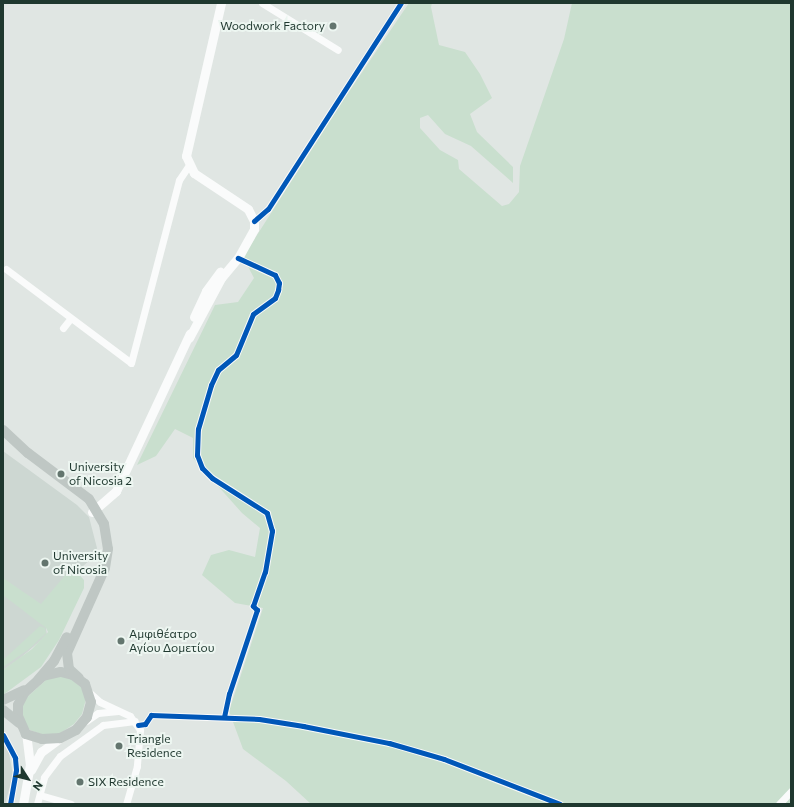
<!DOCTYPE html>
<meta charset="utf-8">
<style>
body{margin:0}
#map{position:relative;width:794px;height:807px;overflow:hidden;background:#e0e6e3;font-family:Commissioner,sans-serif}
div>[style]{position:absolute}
.built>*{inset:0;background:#cdd7d2}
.green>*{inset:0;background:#c9dfce}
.street>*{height:7px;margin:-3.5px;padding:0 3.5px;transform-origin:3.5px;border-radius:3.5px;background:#fafbfb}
.secondary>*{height:9px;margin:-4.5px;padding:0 4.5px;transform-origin:4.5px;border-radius:4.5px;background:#fafbfb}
.primary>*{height:10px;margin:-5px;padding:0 5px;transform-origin:5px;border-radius:5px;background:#bfc7c4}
.cycleway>*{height:5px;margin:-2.5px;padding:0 2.5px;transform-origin:2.5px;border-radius:2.5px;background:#0057b8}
.dots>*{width:11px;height:11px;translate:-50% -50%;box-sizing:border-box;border:2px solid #edf6f1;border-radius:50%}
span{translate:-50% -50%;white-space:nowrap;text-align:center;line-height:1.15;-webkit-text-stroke:4px #edf6f1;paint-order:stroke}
.poi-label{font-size:12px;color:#1f382f}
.right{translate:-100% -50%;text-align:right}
.left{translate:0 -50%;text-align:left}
.frame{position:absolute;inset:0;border:4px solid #1f382f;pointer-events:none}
.north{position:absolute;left:8px;top:759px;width:40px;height:40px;-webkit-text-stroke:3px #edf6f1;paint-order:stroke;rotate:126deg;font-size:11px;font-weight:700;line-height:16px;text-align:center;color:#1f382f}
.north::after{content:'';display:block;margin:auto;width:14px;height:18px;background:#1f382f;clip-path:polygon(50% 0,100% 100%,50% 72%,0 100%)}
</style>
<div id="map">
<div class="built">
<div style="clip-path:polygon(3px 451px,77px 505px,89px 517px,97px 548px,95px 556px,77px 571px,46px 628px,47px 635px,18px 660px,3px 670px)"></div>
<div style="clip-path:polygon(3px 743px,9px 753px,13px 775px,5px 804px,3px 804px)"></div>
</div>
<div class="green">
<div style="clip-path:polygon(409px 3px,432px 3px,431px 7px,439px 45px,465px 52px,480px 74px,492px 98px,470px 114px,477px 132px,513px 167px,513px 183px,471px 146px,445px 134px,428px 115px,420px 118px,420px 128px,440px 150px,458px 160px,459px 169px,502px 206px,509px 204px,519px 192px,520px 166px,564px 39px,572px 3px,791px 3px,791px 804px,311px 804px,286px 781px,243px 749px,229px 711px,263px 608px,235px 603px,202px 575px,211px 555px,229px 550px,255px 557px,260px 528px,242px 513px,193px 458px,193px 438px,175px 429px,156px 456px,137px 465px,215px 305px,238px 302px,254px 278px,243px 257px,342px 102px)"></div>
<div style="clip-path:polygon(72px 567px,84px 580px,84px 588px,59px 640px,41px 667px,3px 695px,3px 670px,32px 649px,48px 632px,46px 628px,3px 595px,3px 578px,41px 604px)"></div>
<div style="clip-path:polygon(40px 626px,45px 628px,46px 633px,29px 649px,3px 667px,3px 660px)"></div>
<div style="clip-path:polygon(60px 676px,71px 679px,81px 687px,86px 699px,82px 714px,74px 724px,56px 736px,49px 737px,30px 730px,25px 724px,21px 709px,24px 700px,47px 679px)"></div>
</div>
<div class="street">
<div style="left:262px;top:3px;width:89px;rotate:31.7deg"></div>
<div style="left:254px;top:221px;width:18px;rotate:-41deg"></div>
<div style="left:268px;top:209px;width:245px;rotate:-57.2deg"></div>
<div style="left:6px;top:269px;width:156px;rotate:36.9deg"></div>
<div style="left:131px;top:363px;width:189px;rotate:-75.3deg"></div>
<div style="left:179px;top:180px;width:18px;rotate:-56deg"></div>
<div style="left:63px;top:328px;width:11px;rotate:-52deg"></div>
<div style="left:89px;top:692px;width:15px;rotate:42deg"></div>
<div style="left:100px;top:702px;width:33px;rotate:25deg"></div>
<div style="left:130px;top:716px;width:17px;rotate:54deg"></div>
<div style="left:140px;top:730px;width:36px;rotate:95deg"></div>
<div style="left:137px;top:766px;width:40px;rotate:106deg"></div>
<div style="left:224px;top:717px;width:24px;rotate:-78deg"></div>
<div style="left:229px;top:694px;width:89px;rotate:-71.6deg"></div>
<div style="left:257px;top:610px;width:6px;rotate:-135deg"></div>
<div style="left:253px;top:606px;width:36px;rotate:-71deg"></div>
<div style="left:265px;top:572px;width:42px;rotate:-80.3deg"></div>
<div style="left:272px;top:531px;width:19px;rotate:-106deg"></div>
<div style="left:267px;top:513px;width:65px;rotate:-147.5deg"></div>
<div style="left:212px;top:478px;width:14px;rotate:-135deg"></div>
<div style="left:202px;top:468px;width:14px;rotate:-111deg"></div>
<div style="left:197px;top:455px;width:26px;rotate:-88deg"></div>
<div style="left:198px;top:429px;width:46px;rotate:-73.5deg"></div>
<div style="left:211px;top:385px;width:17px;rotate:-65deg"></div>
<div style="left:218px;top:370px;width:23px;rotate:-40deg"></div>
<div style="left:236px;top:355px;width:44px;rotate:-67.5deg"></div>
<div style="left:253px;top:314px;width:27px;rotate:-36deg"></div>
<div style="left:275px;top:298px;width:9px;rotate:-69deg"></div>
<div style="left:278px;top:290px;width:7px;rotate:-82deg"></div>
<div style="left:279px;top:283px;width:9px;rotate:-117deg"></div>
<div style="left:275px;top:275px;width:41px;rotate:-155.3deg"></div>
<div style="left:86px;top:721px;width:14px;rotate:-34deg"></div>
<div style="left:98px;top:713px;width:20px;rotate:-6deg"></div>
<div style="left:138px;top:725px;width:7px;rotate:-8deg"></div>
<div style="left:145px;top:724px;width:11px;rotate:-56deg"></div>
<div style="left:151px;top:715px;width:108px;rotate:2.1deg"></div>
<div style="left:259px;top:719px;width:45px;rotate:9deg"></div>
<div style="left:303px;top:726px;width:88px;rotate:11.2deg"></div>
<div style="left:389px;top:743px;width:57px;rotate:16.2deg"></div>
<div style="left:444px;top:759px;width:124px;rotate:21.2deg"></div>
<div style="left:3px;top:735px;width:26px;rotate:62deg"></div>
<div style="left:15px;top:758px;width:12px;rotate:85deg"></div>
<div style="left:16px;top:770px;width:35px;rotate:100deg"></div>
<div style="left:40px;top:795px;width:32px;rotate:16deg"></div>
<div style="left:37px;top:804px;width:28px;rotate:-75deg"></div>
<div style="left:44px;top:777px;width:26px;rotate:-53deg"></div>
<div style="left:60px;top:756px;width:53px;rotate:-35.8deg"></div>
<div style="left:103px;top:725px;width:32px;rotate:-7deg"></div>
<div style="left:779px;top:804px;width:18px;rotate:-47deg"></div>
</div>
<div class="secondary">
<div style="left:194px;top:317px;width:29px;rotate:-65deg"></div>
<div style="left:206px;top:291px;width:24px;rotate:-54deg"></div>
<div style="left:189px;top:338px;width:68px;rotate:-61.9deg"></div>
<div style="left:221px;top:278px;width:26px;rotate:-50deg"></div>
<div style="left:238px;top:258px;width:33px;rotate:-61deg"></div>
<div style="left:254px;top:229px;width:8px;rotate:-90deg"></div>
<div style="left:254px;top:221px;width:13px;rotate:-117deg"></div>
<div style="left:248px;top:209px;width:65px;rotate:-146.3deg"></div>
<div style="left:194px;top:173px;width:19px;rotate:-115deg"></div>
<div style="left:186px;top:156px;width:157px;rotate:-77.1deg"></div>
<div style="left:92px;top:512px;width:32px;rotate:-41deg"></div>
<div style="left:116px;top:491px;width:174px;rotate:-64.9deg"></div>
<div style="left:31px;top:770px;width:21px;rotate:-61deg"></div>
<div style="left:41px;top:752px;width:26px;rotate:-36deg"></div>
<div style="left:23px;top:804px;width:40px;rotate:-80deg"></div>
<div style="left:30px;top:765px;width:31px;rotate:-97deg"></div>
</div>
<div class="primary">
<div style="left:3px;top:430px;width:34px;rotate:43deg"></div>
<div style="left:28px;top:453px;width:76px;rotate:37deg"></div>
<div style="left:89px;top:499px;width:29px;rotate:59deg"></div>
<div style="left:104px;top:524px;width:25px;rotate:81deg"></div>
<div style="left:108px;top:549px;width:19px;rotate:99deg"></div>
<div style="left:105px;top:568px;width:93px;rotate:114.1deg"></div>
<div style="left:67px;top:653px;width:16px;rotate:83deg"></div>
<div style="left:69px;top:669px;width:13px;rotate:42deg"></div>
<div style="left:61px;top:672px;width:12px;rotate:14deg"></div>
<div style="left:73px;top:675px;width:15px;rotate:37deg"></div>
<div style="left:85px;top:684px;width:19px;rotate:72deg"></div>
<div style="left:91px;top:702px;width:16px;rotate:105deg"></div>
<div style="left:87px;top:717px;width:17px;rotate:130deg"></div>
<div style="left:76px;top:730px;width:18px;rotate:153deg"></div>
<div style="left:60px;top:738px;width:18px;rotate:177deg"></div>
<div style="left:42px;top:739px;width:17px;rotate:-163deg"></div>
<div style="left:26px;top:734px;width:20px;rotate:-114deg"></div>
<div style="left:18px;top:716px;width:11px;rotate:-90deg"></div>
<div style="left:18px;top:705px;width:13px;rotate:-63deg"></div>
<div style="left:24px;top:693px;width:25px;rotate:-42deg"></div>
<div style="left:43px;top:676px;width:18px;rotate:-13deg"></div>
<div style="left:38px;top:680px;width:25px;rotate:-50deg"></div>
<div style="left:54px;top:661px;width:27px;rotate:-62deg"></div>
<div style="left:3px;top:700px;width:23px;rotate:-25deg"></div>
<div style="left:3px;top:710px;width:21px;rotate:39deg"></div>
</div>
<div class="cycleway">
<div style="left:254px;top:221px;width:18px;rotate:-41deg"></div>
<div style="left:268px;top:209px;width:245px;rotate:-57.2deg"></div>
<div style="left:224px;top:717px;width:24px;rotate:-78deg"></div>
<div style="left:229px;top:694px;width:89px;rotate:-71.6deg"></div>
<div style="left:257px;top:610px;width:6px;rotate:-135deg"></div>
<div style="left:253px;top:606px;width:36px;rotate:-71deg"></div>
<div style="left:265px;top:572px;width:42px;rotate:-80.3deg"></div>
<div style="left:272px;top:531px;width:19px;rotate:-106deg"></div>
<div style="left:267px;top:513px;width:65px;rotate:-147.5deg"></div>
<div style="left:212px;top:478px;width:14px;rotate:-135deg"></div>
<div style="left:202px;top:468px;width:14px;rotate:-111deg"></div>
<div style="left:197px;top:455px;width:26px;rotate:-88deg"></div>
<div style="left:198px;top:429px;width:46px;rotate:-73.5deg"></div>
<div style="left:211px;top:385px;width:17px;rotate:-65deg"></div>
<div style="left:218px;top:370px;width:23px;rotate:-40deg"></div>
<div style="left:236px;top:355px;width:44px;rotate:-67.5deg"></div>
<div style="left:253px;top:314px;width:27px;rotate:-36deg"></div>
<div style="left:275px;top:298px;width:9px;rotate:-69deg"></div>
<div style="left:278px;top:290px;width:7px;rotate:-82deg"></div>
<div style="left:279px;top:283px;width:9px;rotate:-117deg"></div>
<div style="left:275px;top:275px;width:41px;rotate:-155.3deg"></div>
<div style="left:138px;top:725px;width:7px;rotate:-8deg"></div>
<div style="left:145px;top:724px;width:11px;rotate:-56deg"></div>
<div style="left:151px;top:715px;width:108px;rotate:2.1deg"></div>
<div style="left:259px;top:719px;width:45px;rotate:9deg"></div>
<div style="left:303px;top:726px;width:88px;rotate:11.2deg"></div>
<div style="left:389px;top:743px;width:57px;rotate:16.2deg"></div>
<div style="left:444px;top:759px;width:124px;rotate:21.2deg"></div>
<div style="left:3px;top:735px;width:26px;rotate:62deg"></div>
<div style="left:15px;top:758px;width:12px;rotate:85deg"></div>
<div style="left:16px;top:770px;width:35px;rotate:100deg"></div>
</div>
<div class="dots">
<div style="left:333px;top:26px;background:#63756e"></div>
<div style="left:61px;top:474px;background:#63756e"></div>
<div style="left:45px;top:563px;background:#63756e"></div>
<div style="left:121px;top:641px;background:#63756e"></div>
<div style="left:119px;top:746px;background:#63756e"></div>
<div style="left:80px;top:782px;background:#63756e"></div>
</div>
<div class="poi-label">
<span class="right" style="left:325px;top:26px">Woodwork Factory</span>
<span class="left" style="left:69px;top:474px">University<br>of Nicosia 2</span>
<span class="left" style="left:53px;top:563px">University<br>of Nicosia</span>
<span class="left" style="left:129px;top:641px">Αμφιθέατρο<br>Αγίου Δομετίου</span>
<span class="left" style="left:127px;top:746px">Triangle<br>Residence</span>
<span class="left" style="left:88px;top:782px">SIX Residence</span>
</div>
<div class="frame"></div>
<div class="north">N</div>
</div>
